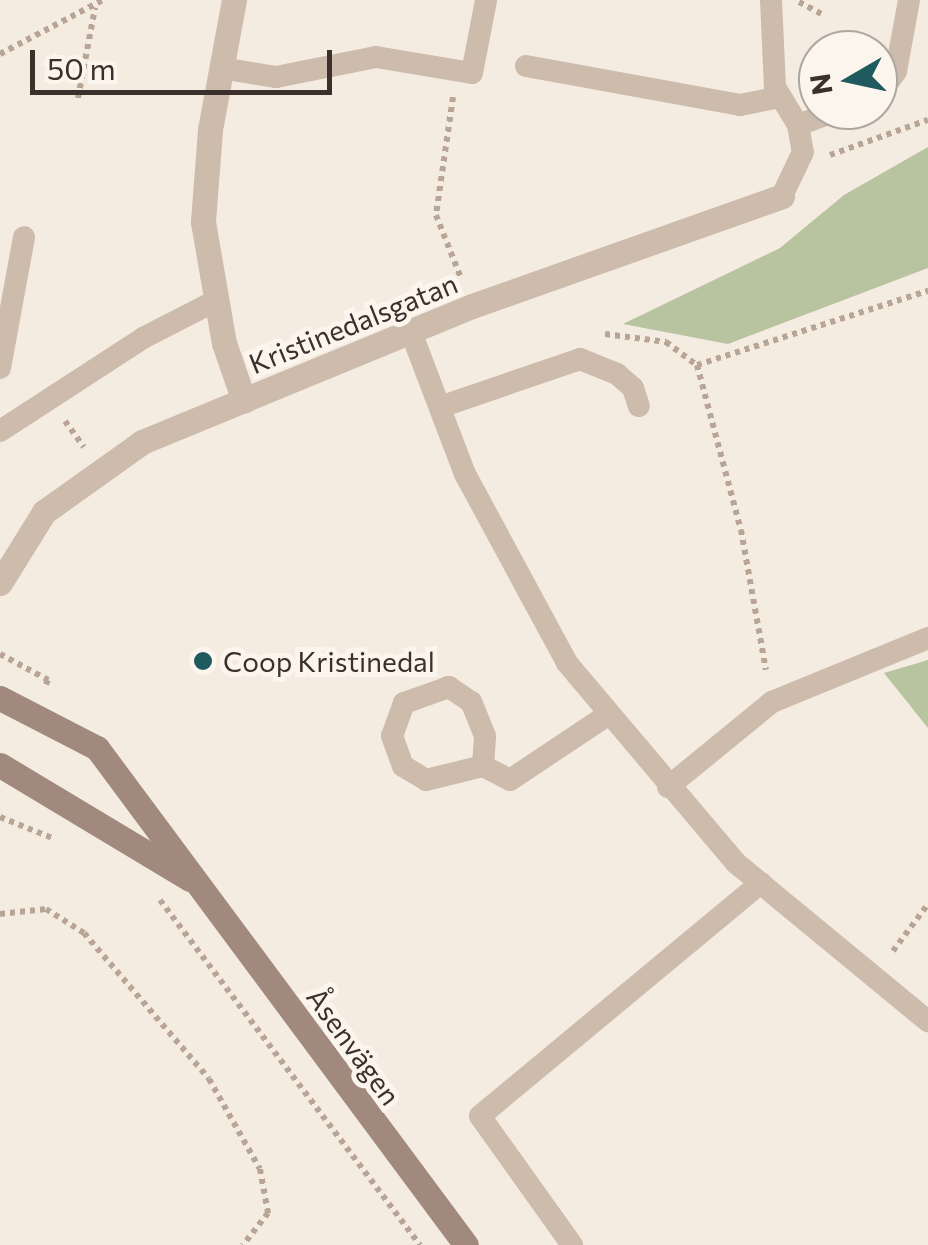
<!DOCTYPE html>
<meta charset="utf-8">
<style>
body{margin:0}
#map{position:relative;width:928px;height:1245px;overflow:hidden;background:#f4ebe1;font-family:Commissioner,sans-serif}
div>[style]{position:absolute}
.green>*{inset:0;background:#b8c4a0}
.path>*{height:6px;margin-top:-3px;transform-origin:0;background:repeating-linear-gradient(90deg,#b9a596 0 5px,transparent 0 10px)}
.lane>*{height:22px;margin:-11px;padding:0 11px;transform-origin:11px;border-radius:11px;background:#cdbbac}
.street>*{height:25px;margin:-12.5px;padding:0 12.5px;transform-origin:12.5px;border-radius:12.5px;background:#cdbbac}
.secondary>*{height:25px;margin:-12.5px;padding:0 12.5px;transform-origin:12.5px;border-radius:12.5px;background:#a18a7d}
.dots>*{width:28px;height:28px;translate:-50% -50%;box-sizing:border-box;border:5px solid #fbf5ee;border-radius:50%}
span{translate:-50% -50%;white-space:nowrap;text-align:center;line-height:1.15;-webkit-text-stroke:10px #fbf5ee;paint-order:stroke}
.street-label{font-size:28px;color:#3b302b}
.poi-label{font-size:28px;color:#3b302b}
.left{translate:0 -50%;text-align:left}
.north{position:absolute;left:798px;top:30px;width:100px;height:100px;box-sizing:border-box;background:#fbf5ee;border:2px solid #aea6a0;border-radius:50%;rotate:261deg;font-size:28px;font-weight:700;line-height:40px;text-align:center;color:#3b302b}
.north::after{content:'';display:block;margin:auto;width:35px;height:45px;background:#1f5a5e;clip-path:polygon(50% 0,100% 100%,50% 72%,0 100%)}
.scale{position:absolute;left:30px;top:50px;width:302px;height:45px;box-sizing:border-box;border:5px solid #3b302b;border-top:0;padding-left:12px;font-size:30px;line-height:35px;white-space:nowrap;color:#3b302b;-webkit-text-stroke:8px #fbf5ee;paint-order:stroke}
</style>
<div id="map">
<div class="green">
<div style="clip-path:polygon(928px 147px,928px 268px,728px 344px,623px 324px,780px 248px,844px 195px)"></div>
<div style="clip-path:polygon(928px 660px,928px 728px,884px 673px)"></div>
</div>
<div class="path">
<div style="left:799px;top:2px;width:27px;rotate:28deg"></div>
<div style="left:0;top:54px;width:116px;rotate:-27.7deg"></div>
<div style="left:453px;top:97px;width:119px;rotate:98.2deg"></div>
<div style="left:436px;top:215px;width:68px;rotate:68.4deg"></div>
<div style="left:78px;top:98px;width:92px;rotate:-79.3deg"></div>
<div style="left:830px;top:155px;width:104px;rotate:-19.7deg"></div>
<div style="left:605px;top:334px;width:62px;rotate:7.5deg"></div>
<div style="left:666px;top:342px;width:39px;rotate:37deg"></div>
<div style="left:697px;top:365px;width:243px;rotate:-17.8deg"></div>
<div style="left:697px;top:365px;width:171px;rotate:75.1deg"></div>
<div style="left:741px;top:530px;width:142px;rotate:79.9deg"></div>
<div style="left:65px;top:421px;width:32px;rotate:54deg"></div>
<div style="left:0;top:654px;width:55px;rotate:28.4deg"></div>
<div style="left:48px;top:680px;width:9px;rotate:117deg"></div>
<div style="left:0;top:817px;width:59px;rotate:21.8deg"></div>
<div style="left:160px;top:900px;width:432px;rotate:53deg"></div>
<div style="left:0;top:914px;width:46px;rotate:-6.2deg"></div>
<div style="left:46px;top:909px;width:45px;rotate:32.3deg"></div>
<div style="left:84px;top:933px;width:192px;rotate:49.4deg"></div>
<div style="left:209px;top:1079px;width:103px;rotate:60.5deg"></div>
<div style="left:260px;top:1169px;width:45px;rotate:79.7deg"></div>
<div style="left:268px;top:1213px;width:41px;rotate:128deg"></div>
<div style="left:893px;top:951px;width:59px;rotate:-53.3deg"></div>
</div>
<div class="lane">
<div style="left:771px;top:0;width:87px;rotate:87.4deg"></div>
<div style="left:775px;top:87px;width:44px;rotate:58.8deg"></div>
<div style="left:798px;top:125px;width:27px;rotate:80deg"></div>
<div style="left:803px;top:152px;width:49px;rotate:115.5deg"></div>
<div style="left:526px;top:66px;width:218px;rotate:10.3deg"></div>
<div style="left:740px;top:105px;width:41px;rotate:-11.3deg"></div>
<div style="left:221px;top:68px;width:56px;rotate:9.3deg"></div>
<div style="left:276px;top:77px;width:102px;rotate:-11.3deg"></div>
<div style="left:376px;top:57px;width:97px;rotate:9.5deg"></div>
<div style="left:472px;top:73px;width:74px;rotate:-79.1deg"></div>
<div style="left:878px;top:96px;width:31px;rotate:-54deg"></div>
<div style="left:896px;top:71px;width:72px;rotate:-79.6deg"></div>
<div style="left:798px;top:125px;width:44px;rotate:-20.1deg"></div>
<div style="left:411px;top:332px;width:152px;rotate:69.2deg"></div>
<div style="left:465px;top:474px;width:215px;rotate:61.6deg"></div>
<div style="left:567px;top:663px;width:262px;rotate:49.8deg"></div>
<div style="left:736px;top:863px;width:249px;rotate:39.5deg"></div>
<div style="left:0;top:368px;width:133px;rotate:-79.6deg"></div>
<div style="left:440px;top:407px;width:148px;rotate:-18.9deg"></div>
<div style="left:580px;top:359px;width:40px;rotate:22deg"></div>
<div style="left:617px;top:374px;width:21px;rotate:41deg"></div>
<div style="left:633px;top:388px;width:19px;rotate:72deg"></div>
<div style="left:0;top:431px;width:171px;rotate:-33deg"></div>
<div style="left:143px;top:338px;width:81px;rotate:-27.2deg"></div>
<div style="left:483px;top:766px;width:30px;rotate:-86deg"></div>
<div style="left:485px;top:736px;width:37px;rotate:-112deg"></div>
<div style="left:471px;top:702px;width:27px;rotate:-146deg"></div>
<div style="left:449px;top:687px;width:48px;rotate:160.4deg"></div>
<div style="left:404px;top:703px;width:35px;rotate:110deg"></div>
<div style="left:392px;top:736px;width:32px;rotate:70deg"></div>
<div style="left:403px;top:766px;width:27px;rotate:31deg"></div>
<div style="left:426px;top:780px;width:59px;rotate:-13.8deg"></div>
<div style="left:483px;top:766px;width:30px;rotate:27deg"></div>
<div style="left:510px;top:780px;width:119px;rotate:-33.7deg"></div>
<div style="left:668px;top:787px;width:134px;rotate:-39.3deg"></div>
<div style="left:772px;top:702px;width:169px;rotate:-22.3deg"></div>
<div style="left:572px;top:1245px;width:158px;rotate:-125.5deg"></div>
<div style="left:480px;top:1116px;width:365px;rotate:-39.7deg"></div>
</div>
<div class="street">
<div style="left:234px;top:0;width:132px;rotate:100.5deg"></div>
<div style="left:210px;top:130px;width:92px;rotate:94.4deg"></div>
<div style="left:203px;top:222px;width:123px;rotate:80.2deg"></div>
<div style="left:224px;top:343px;width:61px;rotate:71deg"></div>
<div style="left:0;top:583px;width:84px;rotate:-58.2deg"></div>
<div style="left:44px;top:512px;width:120px;rotate:-35.5deg"></div>
<div style="left:142px;top:442px;width:357px;rotate:-22.4deg"></div>
<div style="left:472px;top:306px;width:329px;rotate:-19.5deg"></div>
</div>
<div class="secondary">
<div style="left:0;top:698px;width:109px;rotate:27.3deg"></div>
<div style="left:97px;top:748px;width:619px;rotate:53.41deg"></div>
<div style="left:0;top:765px;width:222px;rotate:31deg"></div>
</div>
<div class="dots">
<div style="left:203px;top:661px;background:#1f5a5e"></div>
</div>
<div class="street-label">
<span style="left:353px;top:323px;rotate:-22deg">Kristinedalsgatan</span>
<span style="left:354px;top:1046px;rotate:54deg">Åsenvägen</span>
</div>
<div class="poi-label">
<span class="left" style="left:223px;top:661px">Coop Kristinedal</span>
</div>
<div class="north">N</div>
<div class="scale">50 m</div>
</div>
